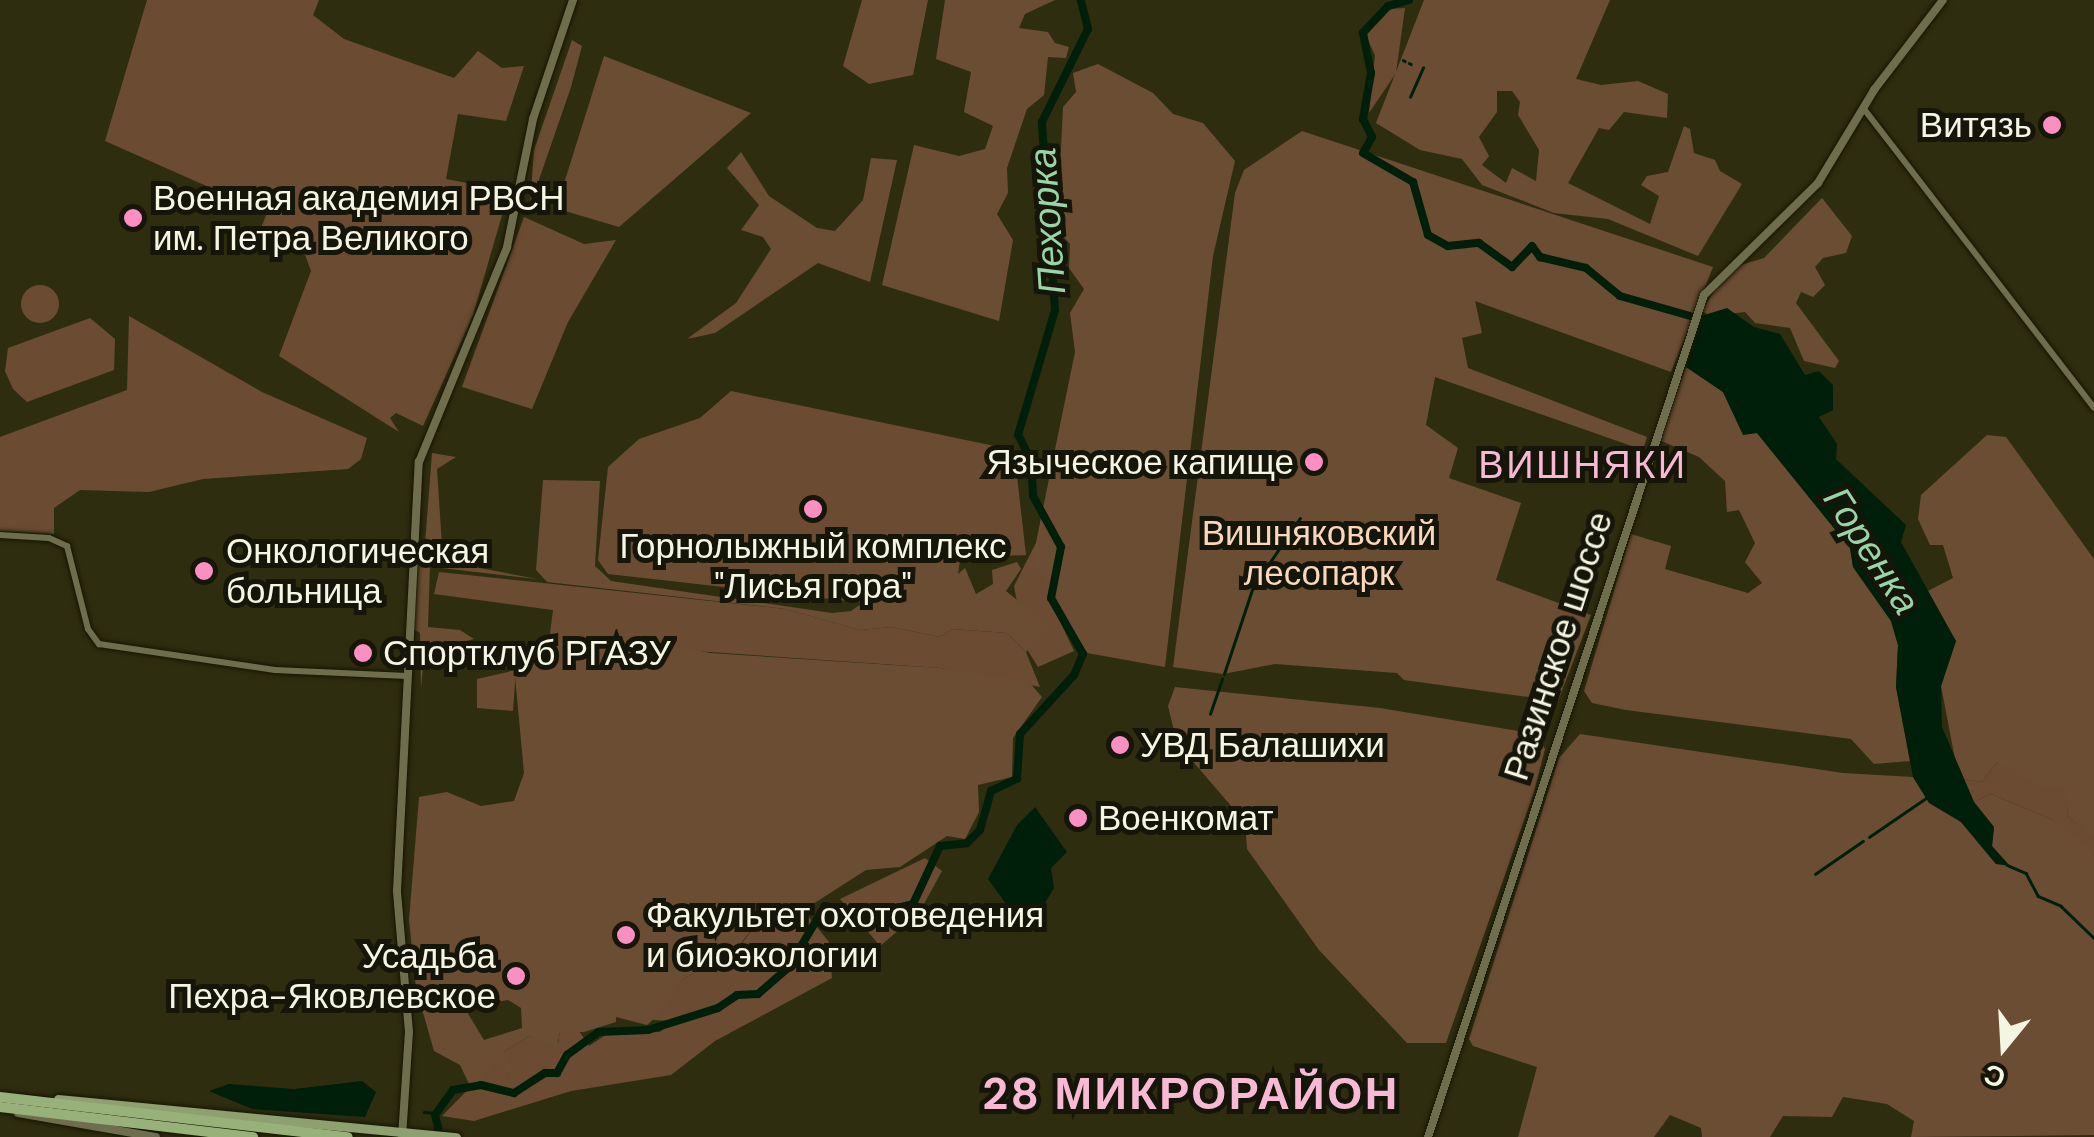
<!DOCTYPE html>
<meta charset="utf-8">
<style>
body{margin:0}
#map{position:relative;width:2094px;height:1137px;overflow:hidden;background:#2f2d10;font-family:"DM Sans",sans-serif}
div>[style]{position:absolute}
.green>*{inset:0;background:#6b4c33}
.round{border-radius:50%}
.forest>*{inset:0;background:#6b4d34}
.water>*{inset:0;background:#001f0a}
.stream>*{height:2.5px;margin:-1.25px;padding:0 1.25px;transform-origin:1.25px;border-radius:1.25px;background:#001f0a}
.river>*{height:8px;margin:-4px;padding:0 4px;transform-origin:4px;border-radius:4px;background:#001f0a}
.roads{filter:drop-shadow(0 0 2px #171500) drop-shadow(0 0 2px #171500)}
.tertiary>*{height:6px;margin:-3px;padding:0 3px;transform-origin:3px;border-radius:3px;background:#6e6e4f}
.secondary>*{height:8px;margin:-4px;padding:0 4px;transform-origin:4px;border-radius:4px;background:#6e6e4f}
.primary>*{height:9px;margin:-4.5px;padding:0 4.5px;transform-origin:4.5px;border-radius:4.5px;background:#8ea06f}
.trunk>*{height:10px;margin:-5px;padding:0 5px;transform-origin:5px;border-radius:5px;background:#98b17a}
.dots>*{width:28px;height:28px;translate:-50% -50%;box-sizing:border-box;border:5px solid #161509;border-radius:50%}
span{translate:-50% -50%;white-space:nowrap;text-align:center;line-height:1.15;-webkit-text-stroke:10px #161509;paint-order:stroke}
.poi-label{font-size:35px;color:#f5f5e4}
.right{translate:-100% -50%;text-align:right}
.left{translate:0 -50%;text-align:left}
.park-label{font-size:35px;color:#f8d7bc}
.street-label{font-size:35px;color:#f5f5e4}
.water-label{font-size:38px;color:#98d4a8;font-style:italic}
.neighbourhood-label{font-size:38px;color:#f8b9d4;letter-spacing:2.5px}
.district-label{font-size:45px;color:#f8b9d4;font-weight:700;letter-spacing:2.5px}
.north{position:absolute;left:1954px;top:997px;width:100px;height:100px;-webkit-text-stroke:8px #161509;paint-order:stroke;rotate:198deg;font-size:28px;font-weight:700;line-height:40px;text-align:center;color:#f5f5e4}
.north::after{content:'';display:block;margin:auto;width:35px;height:45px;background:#f5f5e4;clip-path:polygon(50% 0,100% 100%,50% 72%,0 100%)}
</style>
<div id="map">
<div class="green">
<div style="clip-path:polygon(147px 0,319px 0,313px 15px,344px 39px,454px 78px,478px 51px,502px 68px,524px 66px,506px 121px,458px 114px,446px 179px,509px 191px,473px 315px,423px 426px,396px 413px,390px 418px,399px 432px,279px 356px,311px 271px,303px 249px,261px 228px,267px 213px,105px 141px)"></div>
<div style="clip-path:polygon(1405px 8px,1396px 73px,1369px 113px,1375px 55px,1365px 34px,1389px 9px)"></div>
<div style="clip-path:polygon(524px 217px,584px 244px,616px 240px,568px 322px,532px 409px,462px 387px)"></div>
<div class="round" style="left:21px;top:285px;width:38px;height:38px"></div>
<div style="clip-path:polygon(129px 316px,262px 392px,367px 438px,361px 459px,348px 469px,203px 479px,149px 492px,80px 490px,54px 508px,54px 534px,0 531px,0 437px,127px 390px)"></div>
<div style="clip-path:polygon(90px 318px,115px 339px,114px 370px,27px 402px,13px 389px,5px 371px,8px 348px)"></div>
<div style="clip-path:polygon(731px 391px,1014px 450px,1026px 555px,923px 559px,893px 606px,608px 574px,598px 560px,608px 467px,639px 439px,700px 418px)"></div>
<div style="clip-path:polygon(1038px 539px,1054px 552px,1048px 596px,1074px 651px,1038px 667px,1025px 646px,1014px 586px)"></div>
<div style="clip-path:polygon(439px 572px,786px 609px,860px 630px,892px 627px,940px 637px,952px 629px,1007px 633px,1026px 652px,1040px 687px,940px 668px,565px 642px,550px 634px,553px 610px,434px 594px)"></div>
<div style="clip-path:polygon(516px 670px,513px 711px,477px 708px,477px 679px)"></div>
<div style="clip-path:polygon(1997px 762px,2066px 787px,2068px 816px,2094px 839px,2094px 856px,2053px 820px,1991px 794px,1974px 802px,1964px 779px,1982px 782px)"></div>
<div style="clip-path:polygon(925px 858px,942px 871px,919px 913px,880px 946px,840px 899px)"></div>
<div style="clip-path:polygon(781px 904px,808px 916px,829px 942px,832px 978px,715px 1041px,671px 1075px,571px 1091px,474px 1121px,442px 1116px,495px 1062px,510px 1076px,504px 1052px,529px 1036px,558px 1043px,560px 1032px,579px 1031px,589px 1046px,607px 1034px,660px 1032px,673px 1021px,653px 1020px,682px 980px,739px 947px,763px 915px)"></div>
</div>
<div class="forest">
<div style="clip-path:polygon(862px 0,928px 0,913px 75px,869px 84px,843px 66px)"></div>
<div style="clip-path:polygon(945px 0,1055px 0,1025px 14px,1019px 28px,1048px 32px,1055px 43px,1069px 47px,1066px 58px,1048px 57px,1044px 95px,1027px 109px,1007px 168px,1008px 193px,997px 214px,1013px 240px,999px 321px,882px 285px,914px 145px,959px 156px,985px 149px,993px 126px,964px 112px,971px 72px,936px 59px)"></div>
<div style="clip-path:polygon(evenodd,1424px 0,1610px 0,1576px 79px,1601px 85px,1638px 81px,1668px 94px,1667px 118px,1624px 112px,1609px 130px,1599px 128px,1568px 183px,1650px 224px,1659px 196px,1641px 185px,1647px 176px,1668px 172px,1684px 126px,1690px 129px,1694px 153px,1715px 160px,1720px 171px,1742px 184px,1698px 256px,1608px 219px,1554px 213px,1482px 185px,1462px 159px,1420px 150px,1376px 123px,1424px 0,1497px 91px,1512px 91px,1520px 102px,1518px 115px,1539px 150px,1536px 181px,1512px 168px,1506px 183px,1482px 165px,1489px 156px,1479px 137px,1497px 112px,1497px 91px)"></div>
<div style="clip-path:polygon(572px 40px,582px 46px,571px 87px,530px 206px,534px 150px)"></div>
<div style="clip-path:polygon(604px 56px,751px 113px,619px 227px,565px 211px,560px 196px)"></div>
<div style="clip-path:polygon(1098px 64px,1153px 93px,1173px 114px,1203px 123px,1235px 161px,1213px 256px,1165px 667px,1087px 653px,1032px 562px,1075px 352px,1070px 313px,1084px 289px,1069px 268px,1070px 244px,1057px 230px,1063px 107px,1076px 92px,1073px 73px)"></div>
<div style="clip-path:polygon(1302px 131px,1713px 267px,1671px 372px,1475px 301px,1482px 333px,1462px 338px,1468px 368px,1647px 437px,1643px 450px,1435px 377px,1426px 425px,1458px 448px,1449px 478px,1521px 503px,1496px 580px,1591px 615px,1558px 701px,1404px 680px,1397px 673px,1275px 664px,1223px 674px,1173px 667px,1235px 193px,1244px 170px)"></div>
<div style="clip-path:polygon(741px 152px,769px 196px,817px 228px,835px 231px,863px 200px,871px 158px,897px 160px,870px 282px,818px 263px,715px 333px,687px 339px,736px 303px,771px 249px,763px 237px,741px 230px,759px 205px,727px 168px)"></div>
<div style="clip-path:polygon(1822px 198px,1852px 236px,1846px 253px,1823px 258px,1815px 267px,1825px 285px,1813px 297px,1801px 292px,1796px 303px,1839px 361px,1835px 368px,1804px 361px,1790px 328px,1755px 323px,1745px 312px,1710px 316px,1702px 311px,1716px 288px,1741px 265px,1764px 258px)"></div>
<div style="clip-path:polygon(1686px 367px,1723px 392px,1743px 434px,1757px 433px,1850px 548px,1853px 567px,1891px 621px,1898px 645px,1896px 687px,1910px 761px,1874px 764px,1851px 739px,1626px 710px,1592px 703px,1584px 691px,1631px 534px,1671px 546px,1665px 569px,1748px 593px,1762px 583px,1745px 562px,1755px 543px,1739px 510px,1727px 512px,1725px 481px,1699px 457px,1659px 440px)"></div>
<div style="clip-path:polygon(1987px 435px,2006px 437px,2094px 559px,2094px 840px,2068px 816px,2065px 787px,2044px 790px,1997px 762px,1982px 782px,1964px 779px,1955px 759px,1941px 686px,1956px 641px,1926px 592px,1953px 578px,1943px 545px,1930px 545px,1918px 519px,1921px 495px)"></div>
<div style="clip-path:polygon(432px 453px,456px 457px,437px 469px,443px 561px,537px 579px,433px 567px,425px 544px)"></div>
<div style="clip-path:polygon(543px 480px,600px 481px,595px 566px,611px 581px,832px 613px,851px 611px,884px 588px,889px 557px,960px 560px,958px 574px,965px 568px,976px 594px,993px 584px,992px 570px,1017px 562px,1021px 569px,1006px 591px,1050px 627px,1026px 652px,1007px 633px,952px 629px,940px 637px,892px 627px,860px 630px,786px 609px,547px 582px,536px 570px)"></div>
<div style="clip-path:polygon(417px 554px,430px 566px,428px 627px,460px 630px,474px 639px,451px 645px,450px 663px,445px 643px,425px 643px,421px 689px,420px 633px,412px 628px)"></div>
<div style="clip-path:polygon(evenodd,550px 634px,614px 648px,644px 650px,661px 643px,710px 653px,940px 668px,1028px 681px,1042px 697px,1013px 738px,1012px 777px,978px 785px,979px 812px,965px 839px,947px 836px,900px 867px,866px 870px,813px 904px,781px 904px,763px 915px,738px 947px,682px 980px,668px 1006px,647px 1025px,616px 1017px,616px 1022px,584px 1032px,560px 1032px,557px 1046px,529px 1036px,504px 1052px,512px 1064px,510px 1076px,495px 1063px,473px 1092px,460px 1065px,434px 1051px,416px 988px,409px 920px,419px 797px,447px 792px,481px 806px,514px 801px,524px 773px,512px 644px,541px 646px,550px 634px,508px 1000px,521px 1008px,522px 1028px,484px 1040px,464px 1007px,508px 1000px)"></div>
<div style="clip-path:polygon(1175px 687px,1380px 708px,1537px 734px,1545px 749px,1534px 792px,1446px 1043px,1407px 1043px,1319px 950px,1247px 849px,1245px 822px,1177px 743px,1168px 706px)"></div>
<div style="clip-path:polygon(1580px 734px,1843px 773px,1913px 777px,1929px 802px,1961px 822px,1996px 864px,2006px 863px,1992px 846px,1994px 827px,1974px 802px,1991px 794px,2053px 820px,2087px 845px,2094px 856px,2094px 1135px,1911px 1137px,1914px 1121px,1887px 1104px,1843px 1097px,1832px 1117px,1783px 1116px,1770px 1137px,1702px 1137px,1701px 1128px,1670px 1115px,1654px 1137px,1518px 1137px,1537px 1067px,1473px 1046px,1469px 1039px,1559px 758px)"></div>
</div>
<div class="water">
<div style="clip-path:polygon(1727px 308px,1754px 327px,1780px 334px,1805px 375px,1819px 371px,1833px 385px,1833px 410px,1819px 417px,1837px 444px,1836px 459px,1906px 525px,1901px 542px,1956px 641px,1941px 686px,1942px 727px,1974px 802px,1994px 827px,1992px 846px,2010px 866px,1996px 864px,1961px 822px,1929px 803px,1913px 777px,1896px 687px,1898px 645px,1891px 621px,1853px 567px,1850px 548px,1757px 433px,1743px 435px,1723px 392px,1686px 367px,1701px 316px)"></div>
<div style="clip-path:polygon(1035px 807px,1067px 852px,1051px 868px,1054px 888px,1045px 903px,1017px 919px,988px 879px,1017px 825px)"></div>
<div style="clip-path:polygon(362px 1081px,376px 1092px,365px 1117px,252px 1109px,209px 1091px,229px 1084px,294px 1089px)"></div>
</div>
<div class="stream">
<div style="left:1403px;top:60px;width:2px;rotate:27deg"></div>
<div style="left:1409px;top:63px;width:2px;rotate:27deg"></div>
<div style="left:1410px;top:97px;width:32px;rotate:-66deg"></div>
<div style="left:1224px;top:674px;width:92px;rotate:-71.6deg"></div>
<div style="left:1253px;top:587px;width:83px;rotate:-55.7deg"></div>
<div style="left:1210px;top:714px;width:37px;rotate:-71deg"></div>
<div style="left:1869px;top:837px;width:73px;rotate:-34.3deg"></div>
<div style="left:2007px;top:865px;width:21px;rotate:23deg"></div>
<div style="left:2026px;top:873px;width:26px;rotate:62deg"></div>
<div style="left:2038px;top:896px;width:25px;rotate:23deg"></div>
<div style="left:2061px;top:906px;width:46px;rotate:44.1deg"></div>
<div style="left:1815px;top:874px;width:58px;rotate:-34.5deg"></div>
<div style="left:424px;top:1112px;width:13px;rotate:4deg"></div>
</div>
<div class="river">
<div style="left:1409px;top:0;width:22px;rotate:164deg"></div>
<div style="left:1388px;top:6px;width:37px;rotate:133deg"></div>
<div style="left:1363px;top:33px;width:41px;rotate:78.7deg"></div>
<div style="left:1371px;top:73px;width:47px;rotate:99.9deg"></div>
<div style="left:1363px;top:119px;width:20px;rotate:63deg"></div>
<div style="left:1372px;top:137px;width:18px;rotate:119deg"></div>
<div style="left:1363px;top:153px;width:58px;rotate:30.1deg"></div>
<div style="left:1413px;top:182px;width:55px;rotate:74.2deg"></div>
<div style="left:1428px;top:235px;width:23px;rotate:29deg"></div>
<div style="left:1448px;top:246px;width:31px;rotate:-6deg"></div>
<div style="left:1479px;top:243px;width:41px;rotate:36deg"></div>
<div style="left:1512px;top:267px;width:29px;rotate:-46deg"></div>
<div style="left:1532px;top:246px;width:14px;rotate:54deg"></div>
<div style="left:1540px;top:257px;width:47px;rotate:13.4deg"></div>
<div style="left:1586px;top:268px;width:44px;rotate:39.5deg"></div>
<div style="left:1620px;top:296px;width:73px;rotate:15.9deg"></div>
<div style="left:439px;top:1132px;width:17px;rotate:-103deg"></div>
<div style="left:435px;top:1115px;width:31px;rotate:-54deg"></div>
<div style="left:453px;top:1090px;width:28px;rotate:-10deg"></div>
<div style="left:481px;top:1085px;width:34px;rotate:14deg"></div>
<div style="left:514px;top:1093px;width:37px;rotate:-33deg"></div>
<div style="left:545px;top:1073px;width:12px"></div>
<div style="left:557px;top:1073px;width:21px;rotate:-61deg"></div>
<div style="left:567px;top:1055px;width:39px;rotate:-36deg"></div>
<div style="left:599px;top:1032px;width:49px;rotate:-2.3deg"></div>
<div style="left:648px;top:1030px;width:73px;rotate:-17.4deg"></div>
<div style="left:718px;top:1008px;width:23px;rotate:-34deg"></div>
<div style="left:737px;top:995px;width:21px;rotate:-3deg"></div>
<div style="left:758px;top:994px;width:40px;rotate:-41deg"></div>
<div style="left:788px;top:968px;width:72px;rotate:-59.2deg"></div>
<div style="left:825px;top:906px;width:44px;rotate:11.8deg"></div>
<div style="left:868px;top:915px;width:46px;rotate:-13.7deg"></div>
<div style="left:913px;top:904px;width:64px;rotate:-65deg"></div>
<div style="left:940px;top:846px;width:27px;rotate:-6deg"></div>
<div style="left:967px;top:843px;width:18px;rotate:-45deg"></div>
<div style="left:980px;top:830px;width:41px;rotate:-74.2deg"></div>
<div style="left:991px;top:791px;width:29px;rotate:-25deg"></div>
<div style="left:1017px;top:779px;width:45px;rotate:-86.2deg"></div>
<div style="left:1020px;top:734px;width:80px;rotate:-47.5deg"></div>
<div style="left:1074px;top:675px;width:23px;rotate:-67deg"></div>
<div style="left:1083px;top:654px;width:64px;rotate:-119.7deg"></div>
<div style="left:1051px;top:598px;width:52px;rotate:-78.9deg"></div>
<div style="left:1061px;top:547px;width:58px;rotate:-118.8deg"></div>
<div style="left:1033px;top:496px;width:36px;rotate:-93deg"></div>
<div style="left:1031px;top:460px;width:28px;rotate:-117deg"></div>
<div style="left:1018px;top:435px;width:130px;rotate:-73.5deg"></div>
<div style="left:1055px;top:310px;width:188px;rotate:-94deg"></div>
<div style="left:1042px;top:122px;width:104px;rotate:-63.7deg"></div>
<div style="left:1088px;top:29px;width:30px;rotate:-104deg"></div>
</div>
<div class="roads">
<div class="tertiary">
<div style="left:1864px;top:109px;width:377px;rotate:52.4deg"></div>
<div style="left:0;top:535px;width:49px;rotate:3.5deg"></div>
<div style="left:49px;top:538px;width:20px;rotate:24deg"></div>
<div style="left:67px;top:546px;width:86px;rotate:75.8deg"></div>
<div style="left:88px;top:629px;width:19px;rotate:54deg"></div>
<div style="left:99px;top:644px;width:178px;rotate:8.4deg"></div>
<div style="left:275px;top:670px;width:132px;rotate:2.6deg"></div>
</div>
<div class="secondary">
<div style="left:18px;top:1113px;width:140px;rotate:9.9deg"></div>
<div style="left:402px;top:1137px;width:105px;rotate:-86.2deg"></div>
<div style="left:409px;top:1032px;width:142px;rotate:-94.9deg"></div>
<div style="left:397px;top:891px;width:430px;rotate:-87.1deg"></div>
<div style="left:419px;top:462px;width:232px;rotate:-67.7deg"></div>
<div style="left:507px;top:247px;width:131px;rotate:-78.5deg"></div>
<div style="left:533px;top:119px;width:126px;rotate:-71.4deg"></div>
<div style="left:1428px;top:1137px;width:886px;rotate:-71.85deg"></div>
<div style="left:1704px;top:295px;width:160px;rotate:-44.5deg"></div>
<div style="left:1818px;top:183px;width:109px;rotate:-58.9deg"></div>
<div style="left:1874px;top:90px;width:113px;rotate:-52.5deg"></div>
</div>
<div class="primary">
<div style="left:58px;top:1099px;width:400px;rotate:5.5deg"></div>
</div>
<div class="trunk">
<div style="left:0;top:1097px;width:350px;rotate:6.6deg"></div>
<div style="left:0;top:1107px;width:255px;rotate:6.8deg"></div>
</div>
</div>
<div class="dots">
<div style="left:2052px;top:125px;background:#fc8fc2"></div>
<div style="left:133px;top:218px;background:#fc8fc2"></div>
<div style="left:1314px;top:462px;background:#fc8fc2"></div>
<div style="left:813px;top:509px;background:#fc8fc2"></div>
<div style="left:204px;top:571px;background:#fc8fc2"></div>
<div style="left:363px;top:653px;background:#fc8fc2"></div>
<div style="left:1120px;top:745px;background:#fc8fc2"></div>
<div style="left:1078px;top:818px;background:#fc8fc2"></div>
<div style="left:626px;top:935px;background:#fc8fc2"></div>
<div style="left:516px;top:976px;background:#fc8fc2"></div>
</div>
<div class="poi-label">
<span class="right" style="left:2032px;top:125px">Витязь</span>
<span class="left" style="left:153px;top:218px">Военная академия РВСН<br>им. Петра Великого</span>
<span class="right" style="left:1294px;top:462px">Языческое капище</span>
<span style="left:813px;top:566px">Горнолыжный комплекс<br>"Лисья гора"</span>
<span class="left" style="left:226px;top:571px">Онкологическая<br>больница</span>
<span class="left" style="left:383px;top:653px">Спортклуб РГАЗУ</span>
<span class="left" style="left:1140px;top:745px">УВД Балашихи</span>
<span class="left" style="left:1098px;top:818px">Военкомат</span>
<span class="left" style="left:646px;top:935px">Факультет охотоведения<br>и биоэкологии</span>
<span class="right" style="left:496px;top:976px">Усадьба<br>Пехра-Яковлевское</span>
</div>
<div class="park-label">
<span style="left:1319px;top:553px">Вишняковский<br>лесопарк</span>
</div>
<div class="street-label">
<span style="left:1558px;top:646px;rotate:-72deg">Разинское шоссе</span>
</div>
<div class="water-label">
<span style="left:1048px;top:221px;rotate:-94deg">Пехорка</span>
<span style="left:1871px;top:551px;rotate:57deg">Горенка</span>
</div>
<div class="neighbourhood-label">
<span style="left:1583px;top:466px">ВИШНЯКИ</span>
</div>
<div class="district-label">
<span style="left:1191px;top:1094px">28 МИКРОРАЙОН</span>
</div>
<div class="north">С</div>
</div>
